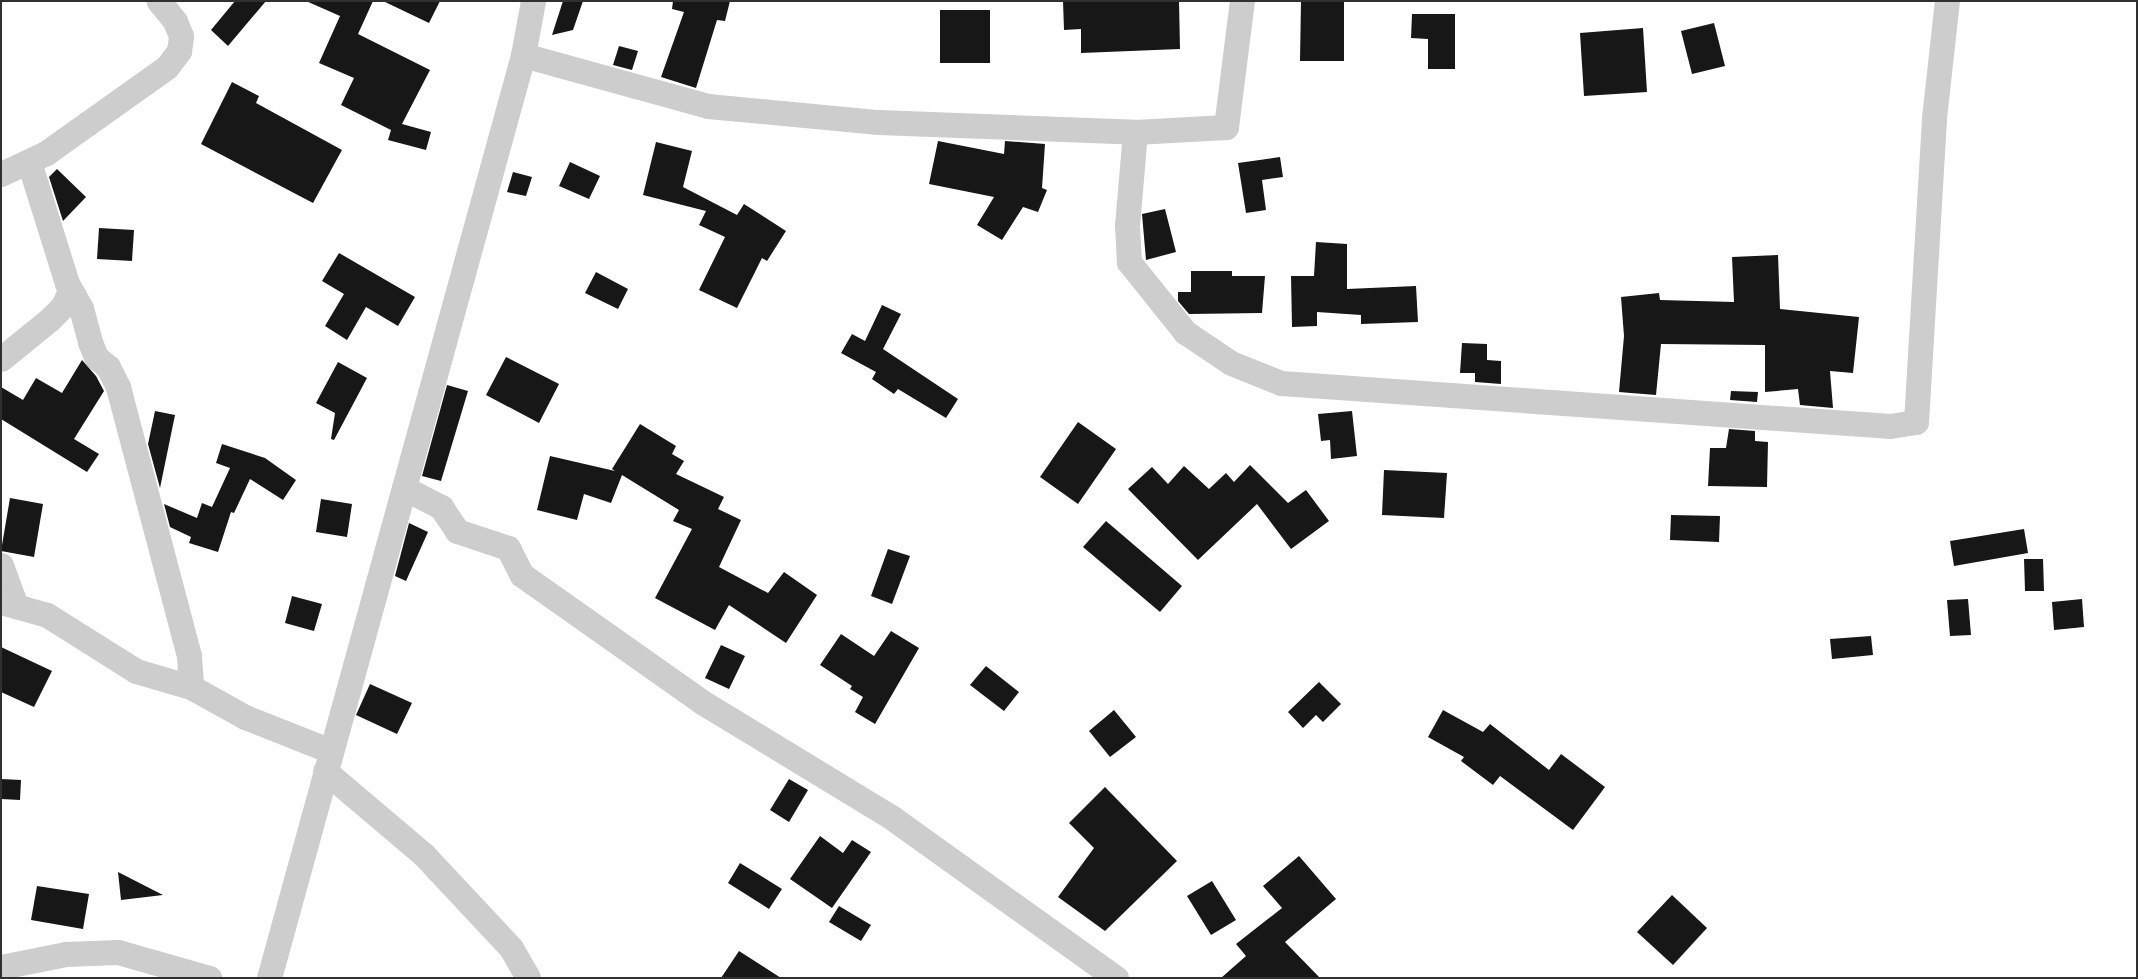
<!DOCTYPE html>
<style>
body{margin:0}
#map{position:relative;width:2138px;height:979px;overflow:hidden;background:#fff;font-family:Figtree,sans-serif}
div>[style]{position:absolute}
.building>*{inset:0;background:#171717}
.street>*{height:25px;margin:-12.5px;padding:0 12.5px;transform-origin:12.5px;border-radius:12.5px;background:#cdcdcd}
span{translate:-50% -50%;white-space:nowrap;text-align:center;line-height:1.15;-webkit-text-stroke:5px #fff;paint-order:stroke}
.frame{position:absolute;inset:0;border:2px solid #303030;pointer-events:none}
</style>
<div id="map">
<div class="building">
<div style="clip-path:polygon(235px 1px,266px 1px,228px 46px,211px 30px)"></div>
<div style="clip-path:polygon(306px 1px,373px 1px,358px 34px,430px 70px,402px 124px,431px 132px,426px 150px,388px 140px,391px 130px,341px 105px,354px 78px,319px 63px,340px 16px)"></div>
<div style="clip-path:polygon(383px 1px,440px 1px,429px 23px)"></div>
<div style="clip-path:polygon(563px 1px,583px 1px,573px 30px,552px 35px)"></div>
<div style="clip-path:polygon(673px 1px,730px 1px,725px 21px,717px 20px,696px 88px,661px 77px,684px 12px,672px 9px)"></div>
<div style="clip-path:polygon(1063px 1px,1179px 1px,1180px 49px,1081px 53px,1081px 29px,1064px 30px)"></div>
<div style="clip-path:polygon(1301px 1px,1344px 1px,1344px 61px,1300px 61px)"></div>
<div style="clip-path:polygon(940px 10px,990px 10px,990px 63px,940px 63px)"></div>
<div style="clip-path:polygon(1412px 14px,1455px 14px,1455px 69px,1428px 69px,1428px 39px,1411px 38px)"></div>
<div style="clip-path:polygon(1714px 23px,1725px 66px,1692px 74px,1681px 31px)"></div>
<div style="clip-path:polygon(1643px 28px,1647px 92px,1584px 96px,1580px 33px)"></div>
<div style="clip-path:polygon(619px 46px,638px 51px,632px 70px,613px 65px)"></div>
<div style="clip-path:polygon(232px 82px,259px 96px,256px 103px,342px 150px,313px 203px,201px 144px)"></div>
<div style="clip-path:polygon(938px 141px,1004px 154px,1005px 141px,1045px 144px,1042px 188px,1047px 190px,1038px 212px,1023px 207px,1002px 240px,977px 225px,994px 197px,929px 184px)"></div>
<div style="clip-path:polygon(656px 142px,692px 151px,683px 187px,737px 215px,744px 204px,786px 231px,767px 261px,762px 258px,737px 308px,699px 290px,725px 237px,699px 225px,706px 211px,643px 195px)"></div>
<div style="clip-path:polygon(1280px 157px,1283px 177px,1262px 180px,1266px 210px,1246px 213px,1238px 163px)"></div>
<div style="clip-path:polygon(570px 162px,600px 176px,589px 199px,559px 186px)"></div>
<div style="clip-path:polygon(57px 169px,86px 197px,63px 221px,49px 177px)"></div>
<div style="clip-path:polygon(513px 172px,532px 177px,526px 196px,507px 192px)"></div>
<div style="clip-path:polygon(1165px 209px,1176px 252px,1146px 260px,1142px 214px)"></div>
<div style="clip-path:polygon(99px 228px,134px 230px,132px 261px,97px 259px)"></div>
<div style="clip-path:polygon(1316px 242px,1347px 244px,1347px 289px,1416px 286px,1418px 322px,1361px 324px,1361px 315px,1317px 312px,1317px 326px,1292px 327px,1291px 276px,1314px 276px)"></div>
<div style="clip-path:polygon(339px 253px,415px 297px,398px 326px,366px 307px,347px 340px,325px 326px,344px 294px,322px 281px)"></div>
<div style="clip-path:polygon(1778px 255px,1780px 309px,1859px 317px,1853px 373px,1830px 371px,1833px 408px,1800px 405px,1798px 389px,1765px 392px,1765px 345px,1661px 344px,1656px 395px,1619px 392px,1624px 336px,1621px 297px,1659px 293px,1660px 300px,1734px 302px,1732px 257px)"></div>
<div style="clip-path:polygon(1191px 271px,1232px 271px,1232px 276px,1265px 276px,1262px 313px,1189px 314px,1178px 301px,1178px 292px,1191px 292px)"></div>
<div style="clip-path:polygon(596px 272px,628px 289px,618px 309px,585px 293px)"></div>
<div style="clip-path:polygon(882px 305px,901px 314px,883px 349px,958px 399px,946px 418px,898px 389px,894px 394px,872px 379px,876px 372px,841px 353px,852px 334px,865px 341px)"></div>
<div style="clip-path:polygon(1462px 343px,1487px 344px,1487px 360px,1501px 361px,1501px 384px,1475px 382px,1475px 373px,1460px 373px)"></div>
<div style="clip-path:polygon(506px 357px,559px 384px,539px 423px,486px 395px)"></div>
<div style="clip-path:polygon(82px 360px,96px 376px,104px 391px,74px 439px,99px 454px,87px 472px,1px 419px,1px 387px,23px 400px,36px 378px,62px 393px)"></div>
<div style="clip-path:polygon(338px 362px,367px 378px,334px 440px,331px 439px,335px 413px,316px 403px)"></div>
<div style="clip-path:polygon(447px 385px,468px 391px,441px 481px,422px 476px)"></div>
<div style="clip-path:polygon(1731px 391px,1758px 392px,1757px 402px,1730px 400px)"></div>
<div style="clip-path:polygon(155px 411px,175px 415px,160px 488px,148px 444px)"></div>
<div style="clip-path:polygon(1352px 411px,1357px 456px,1331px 459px,1330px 440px,1321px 441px,1318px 414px)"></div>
<div style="clip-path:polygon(1078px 422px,1116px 449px,1078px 504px,1040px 477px)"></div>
<div style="clip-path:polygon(640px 424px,676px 446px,672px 454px,684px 461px,676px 474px,724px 497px,718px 509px,741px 520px,719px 567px,768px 593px,784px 572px,817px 595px,786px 643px,729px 605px,715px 630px,655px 598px,692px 529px,673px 521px,679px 510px,622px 475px,611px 503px,584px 494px,577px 520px,537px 510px,550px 456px,615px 471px,612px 469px)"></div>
<div style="clip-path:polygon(1729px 429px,1755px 431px,1755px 441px,1768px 442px,1767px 487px,1708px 486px,1710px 448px,1726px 448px)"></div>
<div style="clip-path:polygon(222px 444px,265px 458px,296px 480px,283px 500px,250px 479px,234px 513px,231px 512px,218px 552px,189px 543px,191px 537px,170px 527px,164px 504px,197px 518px,202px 503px,212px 507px,230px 468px,216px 463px)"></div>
<div style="clip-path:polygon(1250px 465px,1288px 503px,1306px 490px,1329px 521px,1291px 549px,1257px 504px,1198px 560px,1128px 489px,1152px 467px,1168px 484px,1184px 466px,1209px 489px,1226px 473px,1234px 482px)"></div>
<div style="clip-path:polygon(1384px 470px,1447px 473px,1444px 518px,1382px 515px)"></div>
<div style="clip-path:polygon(10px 498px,43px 504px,34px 557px,1px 551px)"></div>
<div style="clip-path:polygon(321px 499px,352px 504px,347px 537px,316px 532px)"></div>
<div style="clip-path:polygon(1671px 515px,1720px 516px,1719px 542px,1670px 540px)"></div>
<div style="clip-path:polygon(1106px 521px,1182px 586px,1160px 612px,1083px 547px)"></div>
<div style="clip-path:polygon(409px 523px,428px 532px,406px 581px,395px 576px)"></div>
<div style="clip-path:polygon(2024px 529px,2028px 553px,1954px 566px,1950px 541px)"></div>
<div style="clip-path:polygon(888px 549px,910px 556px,892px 604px,871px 596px)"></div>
<div style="clip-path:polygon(2024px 559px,2043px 559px,2044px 591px,2025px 591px)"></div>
<div style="clip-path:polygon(292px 596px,322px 604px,314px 631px,285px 623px)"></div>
<div style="clip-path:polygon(1968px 599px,1971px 635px,1950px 636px,1947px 600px)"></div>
<div style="clip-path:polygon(2082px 599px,2084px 627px,2054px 630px,2052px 602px)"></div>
<div style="clip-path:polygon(891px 631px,919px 648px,875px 724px,855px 712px,863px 697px,850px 689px,852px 686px,820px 665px,841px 634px,874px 656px)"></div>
<div style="clip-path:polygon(1871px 636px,1873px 655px,1832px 659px,1830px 639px)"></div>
<div style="clip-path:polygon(721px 645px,745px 656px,729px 689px,705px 678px)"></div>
<div style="clip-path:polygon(1px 647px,52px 671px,34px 707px,1px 692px)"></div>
<div style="clip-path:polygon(986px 666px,1019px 692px,1004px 711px,970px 685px)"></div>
<div style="clip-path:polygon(1319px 682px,1341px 704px,1323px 722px,1316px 715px,1303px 728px,1288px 712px)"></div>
<div style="clip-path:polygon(370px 684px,412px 703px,397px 734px,356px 715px)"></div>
<div style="clip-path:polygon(1114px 710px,1136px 737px,1110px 757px,1089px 731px)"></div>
<div style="clip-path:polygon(1443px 710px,1483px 732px,1490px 724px,1549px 770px,1561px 754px,1605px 787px,1573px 830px,1500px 776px,1493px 785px,1461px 761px,1464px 757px,1428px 737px)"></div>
<div style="clip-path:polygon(1px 779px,21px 780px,20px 800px,1px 799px)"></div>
<div style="clip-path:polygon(789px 779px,808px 790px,789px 822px,770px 810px)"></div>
<div style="clip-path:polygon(1105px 787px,1177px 861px,1105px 931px,1058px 897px,1094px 848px,1069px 823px)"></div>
<div style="clip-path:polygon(820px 836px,843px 853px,852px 840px,871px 852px,832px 908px,790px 879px)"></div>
<div style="clip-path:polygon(1299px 856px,1336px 899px,1285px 942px,1320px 978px,1221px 978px,1246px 956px,1236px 944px,1282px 908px,1263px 886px)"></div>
<div style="clip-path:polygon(740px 863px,782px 889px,769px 909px,728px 883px)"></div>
<div style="clip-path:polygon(118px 872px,163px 895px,121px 900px)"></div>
<div style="clip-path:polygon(1212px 881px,1236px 920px,1211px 935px,1187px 896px)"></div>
<div style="clip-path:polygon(37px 886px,89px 894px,83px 929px,31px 920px)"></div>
<div style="clip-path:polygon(1672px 895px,1707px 928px,1673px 965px,1637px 932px)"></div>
<div style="clip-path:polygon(839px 906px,871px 925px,861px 941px,829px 922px)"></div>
<div style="clip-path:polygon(739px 951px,781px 978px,721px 978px)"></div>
</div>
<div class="street">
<div style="left:523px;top:55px;width:192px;rotate:15.4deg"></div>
<div style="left:708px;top:106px;width:171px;rotate:5.4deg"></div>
<div style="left:878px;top:122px;width:257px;rotate:2.2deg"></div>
<div style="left:1135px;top:132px;width:91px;rotate:-3.1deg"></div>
<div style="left:1226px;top:127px;width:127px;rotate:-82.8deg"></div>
<div style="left:1135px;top:132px;width:93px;rotate:94.9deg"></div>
<div style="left:1127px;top:225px;width:37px;rotate:87deg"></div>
<div style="left:1129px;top:262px;width:90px;rotate:51.3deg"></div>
<div style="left:1185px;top:332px;width:55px;rotate:34deg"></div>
<div style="left:1231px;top:363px;width:54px;rotate:21.8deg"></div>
<div style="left:1281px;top:383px;width:611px;rotate:4.04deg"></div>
<div style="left:1890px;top:426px;width:26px;rotate:-9deg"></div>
<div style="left:1916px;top:422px;width:305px;rotate:-86.6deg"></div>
<div style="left:1934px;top:118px;width:118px;rotate:-83.7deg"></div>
<div style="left:29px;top:162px;width:127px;rotate:72.6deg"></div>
<div style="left:67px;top:283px;width:29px;rotate:61deg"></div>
<div style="left:81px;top:308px;width:35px;rotate:75deg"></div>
<div style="left:90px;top:342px;width:16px;rotate:68deg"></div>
<div style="left:96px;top:357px;width:16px;rotate:40deg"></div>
<div style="left:108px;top:367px;width:22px;rotate:63deg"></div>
<div style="left:118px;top:387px;width:278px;rotate:75.2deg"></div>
<div style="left:189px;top:656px;width:31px;rotate:86deg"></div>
<div style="left:1px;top:174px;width:50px;rotate:-25deg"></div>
<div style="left:46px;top:153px;width:148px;rotate:-35.4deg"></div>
<div style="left:167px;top:67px;width:20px;rotate:-53deg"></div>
<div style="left:179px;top:51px;width:15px;rotate:-82deg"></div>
<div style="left:181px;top:36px;width:16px;rotate:-112deg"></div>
<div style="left:175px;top:21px;width:26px;rotate:-129deg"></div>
<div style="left:1px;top:359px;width:62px;rotate:-39.1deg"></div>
<div style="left:49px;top:320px;width:20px;rotate:-45deg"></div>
<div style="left:63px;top:306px;width:17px;rotate:-66deg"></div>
<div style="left:404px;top:488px;width:42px;rotate:27.2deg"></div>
<div style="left:441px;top:507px;width:29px;rotate:56deg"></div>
<div style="left:457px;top:531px;width:54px;rotate:18.4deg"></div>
<div style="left:508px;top:548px;width:30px;rotate:63deg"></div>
<div style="left:522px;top:575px;width:220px;rotate:35.2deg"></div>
<div style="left:702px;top:702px;width:221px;rotate:31.3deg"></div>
<div style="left:891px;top:817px;width:277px;rotate:35.6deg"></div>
<div style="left:1px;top:565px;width:44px;rotate:69.9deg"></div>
<div style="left:1px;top:602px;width:48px;rotate:15.8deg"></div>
<div style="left:47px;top:615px;width:105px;rotate:32.2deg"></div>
<div style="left:136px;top:671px;width:57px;rotate:16.2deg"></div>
<div style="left:191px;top:687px;width:62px;rotate:29.1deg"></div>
<div style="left:245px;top:717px;width:92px;rotate:21.6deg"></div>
<div style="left:325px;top:771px;width:130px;rotate:40.3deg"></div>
<div style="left:424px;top:855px;width:127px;rotate:46.9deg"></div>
<div style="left:511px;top:948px;width:34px;rotate:60deg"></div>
<div style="left:1px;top:967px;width:66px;rotate:-11.3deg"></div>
<div style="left:66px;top:954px;width:52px;rotate:-2.2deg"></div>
<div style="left:118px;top:952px;width:95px;rotate:15.9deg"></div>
<div style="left:269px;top:978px;width:957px;rotate:-74.61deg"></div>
<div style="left:523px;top:55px;width:55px;rotate:-79.5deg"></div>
</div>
<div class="frame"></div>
</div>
